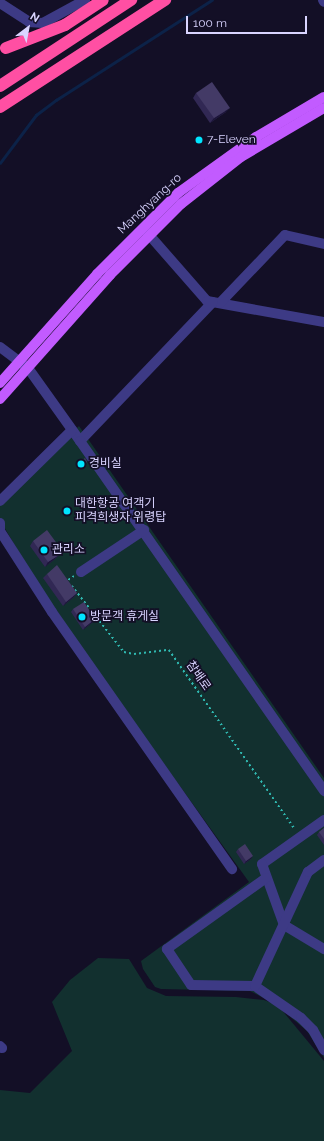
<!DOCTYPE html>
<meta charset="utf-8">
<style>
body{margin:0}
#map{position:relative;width:324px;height:1141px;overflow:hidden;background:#130f26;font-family:Raleway,"Noto Sans KR",sans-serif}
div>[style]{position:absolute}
.green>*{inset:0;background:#12302f}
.stream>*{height:2.5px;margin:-1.25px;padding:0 1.25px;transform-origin:1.25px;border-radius:1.25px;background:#0c2248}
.path>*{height:1.5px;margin-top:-0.75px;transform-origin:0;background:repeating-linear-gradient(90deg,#2fb8b0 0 2px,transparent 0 5px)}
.minor>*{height:10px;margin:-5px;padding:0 5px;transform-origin:5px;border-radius:5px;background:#3d3a85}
.major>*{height:10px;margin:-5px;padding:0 5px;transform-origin:5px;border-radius:5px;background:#c25bff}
.highway>*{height:12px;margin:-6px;padding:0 6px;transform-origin:6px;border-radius:6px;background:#ff4fa3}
.wall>*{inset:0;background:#312854}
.shaded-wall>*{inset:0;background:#1d163a}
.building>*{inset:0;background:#433a66}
.dots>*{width:11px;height:11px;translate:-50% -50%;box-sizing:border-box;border:2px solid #130f26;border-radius:50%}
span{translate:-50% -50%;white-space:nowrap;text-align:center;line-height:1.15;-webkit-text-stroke:3.5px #130f26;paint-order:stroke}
.poi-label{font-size:12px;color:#d9d4ff}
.left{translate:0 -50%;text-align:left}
.street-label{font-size:12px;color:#d9d4ff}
.north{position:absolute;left:8px;top:8px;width:40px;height:40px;-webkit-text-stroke:3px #130f26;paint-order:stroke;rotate:32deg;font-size:11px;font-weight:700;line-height:16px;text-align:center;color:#d9d4ff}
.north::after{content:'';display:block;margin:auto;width:14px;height:18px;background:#d9d4ff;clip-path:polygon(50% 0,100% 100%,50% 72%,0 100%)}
.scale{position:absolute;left:186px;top:16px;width:121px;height:18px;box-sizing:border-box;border:2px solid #d9d4ff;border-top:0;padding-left:5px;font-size:12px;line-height:14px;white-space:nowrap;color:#d9d4ff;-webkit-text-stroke:3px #130f26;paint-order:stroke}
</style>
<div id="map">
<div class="green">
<div style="clip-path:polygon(79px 426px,324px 778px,324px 1058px,307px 1031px,281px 1009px,324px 1061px,324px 1141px,0 1141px,0 1090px,30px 1093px,72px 1051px,52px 1002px,70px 980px,98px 958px,129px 959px,147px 988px,166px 996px,236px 997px,264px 1000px,277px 1005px,250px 991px,161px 989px,155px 987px,143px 969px,141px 961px,249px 882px,102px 678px,30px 571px,0 520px,0 503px)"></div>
</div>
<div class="stream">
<div style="left:0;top:163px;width:60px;rotate:-53.1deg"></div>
<div style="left:36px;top:115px;width:25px;rotate:-37deg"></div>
<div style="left:56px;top:100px;width:185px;rotate:-32.7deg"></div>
</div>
<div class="path">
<div style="left:68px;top:580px;width:7px;rotate:-34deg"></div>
<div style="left:72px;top:586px;width:84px;rotate:51.8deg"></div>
<div style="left:124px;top:652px;width:10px;rotate:11deg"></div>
<div style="left:134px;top:654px;width:35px;rotate:-7deg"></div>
<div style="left:169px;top:650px;width:219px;rotate:54.9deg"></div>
</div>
<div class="minor">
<div style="left:323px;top:0;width:2px;rotate:63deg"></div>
<div style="left:0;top:3px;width:35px;rotate:33deg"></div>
<div style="left:29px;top:22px;width:14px;rotate:4deg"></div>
<div style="left:43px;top:23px;width:48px;rotate:-28.7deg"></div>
<div style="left:144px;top:229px;width:96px;rotate:48.8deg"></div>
<div style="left:207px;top:301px;width:119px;rotate:10.2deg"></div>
<div style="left:220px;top:303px;width:94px;rotate:-46.3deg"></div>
<div style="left:285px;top:235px;width:40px;rotate:13deg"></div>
<div style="left:0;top:347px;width:35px;rotate:37deg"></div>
<div style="left:28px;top:368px;width:90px;rotate:54.5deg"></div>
<div style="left:80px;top:441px;width:192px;rotate:-46.3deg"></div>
<div style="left:80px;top:441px;width:427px;rotate:55.1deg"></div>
<div style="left:0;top:501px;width:101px;rotate:-44.6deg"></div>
<div style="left:0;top:523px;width:8px;rotate:90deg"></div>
<div style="left:0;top:531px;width:96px;rotate:57.3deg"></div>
<div style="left:52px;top:612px;width:314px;rotate:55deg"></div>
<div style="left:81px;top:572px;width:76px;rotate:-33.7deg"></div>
<div style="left:324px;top:820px;width:76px;rotate:144.6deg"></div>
<div style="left:262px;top:864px;width:65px;rotate:70.2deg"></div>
<div style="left:284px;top:925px;width:47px;rotate:31deg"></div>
<div style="left:266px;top:878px;width:122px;rotate:144.4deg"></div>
<div style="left:167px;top:949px;width:43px;rotate:56.3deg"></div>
<div style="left:191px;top:985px;width:64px;rotate:0.9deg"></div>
<div style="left:255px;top:986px;width:56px;rotate:34.8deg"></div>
<div style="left:301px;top:1018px;width:17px;rotate:45deg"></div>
<div style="left:313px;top:1030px;width:23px;rotate:61deg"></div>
<div style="left:255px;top:986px;width:126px;rotate:-65.1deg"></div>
<div style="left:308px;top:872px;width:20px;rotate:-37deg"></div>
<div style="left:0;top:1046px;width:3px;rotate:45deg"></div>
</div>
<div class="major">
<div style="left:0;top:383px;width:146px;rotate:-48.3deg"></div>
<div style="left:97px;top:274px;width:115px;rotate:-45deg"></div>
<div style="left:178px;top:193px;width:96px;rotate:-35.7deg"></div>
<div style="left:256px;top:137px;width:79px;rotate:-30.5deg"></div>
<div style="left:0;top:399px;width:166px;rotate:-48.4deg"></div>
<div style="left:110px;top:275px;width:100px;rotate:-45deg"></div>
<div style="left:181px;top:204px;width:76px;rotate:-38.1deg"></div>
<div style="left:241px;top:157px;width:96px;rotate:-30.6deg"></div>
</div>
<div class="highway">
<div style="left:6px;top:48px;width:63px;rotate:-21.3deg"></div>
<div style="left:65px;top:25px;width:45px;rotate:-33.3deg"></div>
<div style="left:0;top:86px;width:157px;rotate:-33.3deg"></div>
<div style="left:0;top:107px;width:197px;rotate:-33deg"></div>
</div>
<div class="wall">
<div style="clip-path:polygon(196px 93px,226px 112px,210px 123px,193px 98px)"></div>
<div style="clip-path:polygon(87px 462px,86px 463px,78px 469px,76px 465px,77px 464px)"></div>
<div style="clip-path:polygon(33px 541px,61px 549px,58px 554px,59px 555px,55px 559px,45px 567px,30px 546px)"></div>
<div style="clip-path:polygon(47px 574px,77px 593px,74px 597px,63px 606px,43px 578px)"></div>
<div style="clip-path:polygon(73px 609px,95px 619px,93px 622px,83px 630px,71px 612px)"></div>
<div style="clip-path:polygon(324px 828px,324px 845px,317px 835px,319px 832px)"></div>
<div style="clip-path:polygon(238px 849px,251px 859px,244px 864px,236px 852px)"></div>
</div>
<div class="shaded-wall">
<div style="clip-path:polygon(230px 108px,226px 112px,210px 123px,214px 118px)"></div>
<div style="clip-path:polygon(59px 555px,55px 559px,45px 567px,48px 562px)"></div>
<div style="clip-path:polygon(77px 593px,74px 597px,63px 606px,66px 602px)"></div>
<div style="clip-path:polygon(95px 619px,93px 622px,83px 630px,85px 627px)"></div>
<div style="clip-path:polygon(253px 856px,251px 859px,244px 864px,246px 861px)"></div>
</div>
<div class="building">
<div style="clip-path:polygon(212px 82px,230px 108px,214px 118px,196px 93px)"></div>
<div style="clip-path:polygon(85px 458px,87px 462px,80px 467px,77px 464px)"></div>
<div style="clip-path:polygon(47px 530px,61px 549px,57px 552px,59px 555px,48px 562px,33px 541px)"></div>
<div style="clip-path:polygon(57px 565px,77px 593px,66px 602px,47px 574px)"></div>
<div style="clip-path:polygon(84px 602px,95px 619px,85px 627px,73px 609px)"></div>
<div style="clip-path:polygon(324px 828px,324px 839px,319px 832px)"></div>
<div style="clip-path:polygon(245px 844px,253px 856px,246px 861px,238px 849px)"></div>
</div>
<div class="dots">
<div style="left:199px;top:140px;background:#00e5ff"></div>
<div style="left:81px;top:464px;background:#00e5ff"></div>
<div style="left:67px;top:511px;background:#00e5ff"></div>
<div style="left:44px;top:550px;background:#00e5ff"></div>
<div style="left:82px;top:617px;background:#00e5ff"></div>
</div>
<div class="poi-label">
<span class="left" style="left:207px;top:140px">7-Eleven</span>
<span class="left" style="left:89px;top:464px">경비실</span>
<span class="left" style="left:75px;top:511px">대한항공 여객기<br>피격희생자 위령탑</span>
<span class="left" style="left:52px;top:550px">관리소</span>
<span class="left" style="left:90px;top:617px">방문객 휴게실</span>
</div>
<div class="street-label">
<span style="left:150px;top:204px;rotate:-43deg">Manghyang-ro</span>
<span style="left:198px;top:676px;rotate:55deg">참배로</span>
</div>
<div class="north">N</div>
<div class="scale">100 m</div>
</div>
